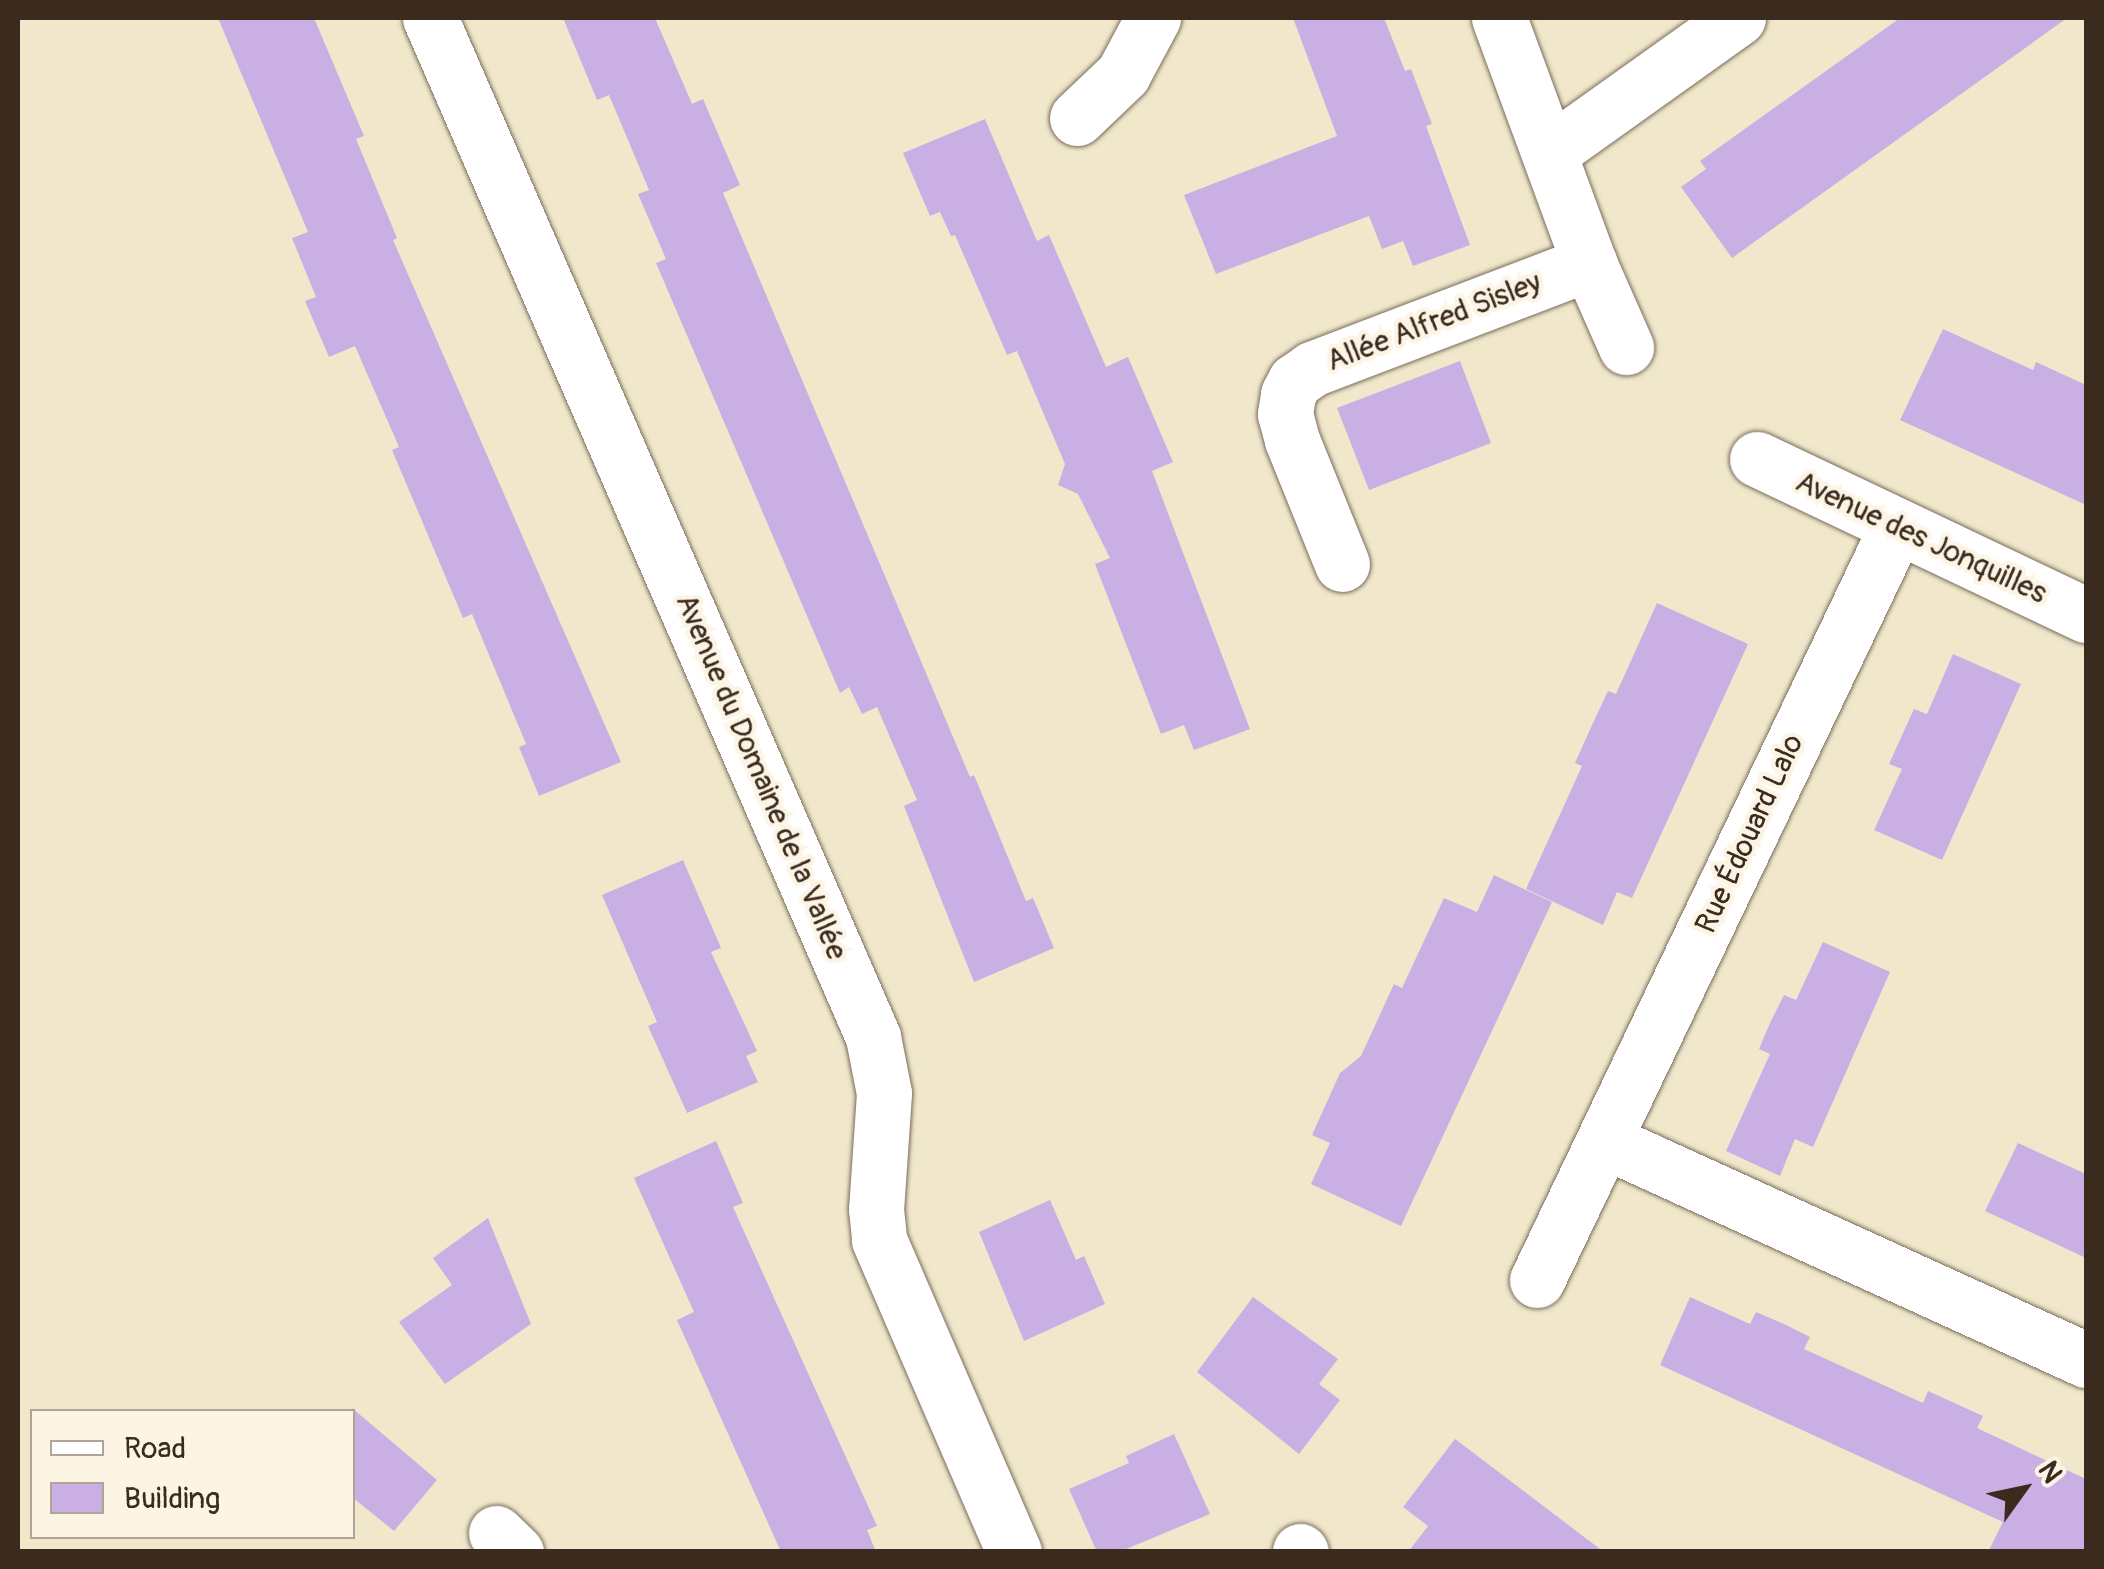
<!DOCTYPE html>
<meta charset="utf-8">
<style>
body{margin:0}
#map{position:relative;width:2104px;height:1569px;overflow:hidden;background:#f1e8cc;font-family:Pangolin,sans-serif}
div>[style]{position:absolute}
.building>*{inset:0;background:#c9afe3}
.roads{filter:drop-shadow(0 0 2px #7b6c5b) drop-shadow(0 0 2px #7b6c5b)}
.minor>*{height:55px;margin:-27.5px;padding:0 27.5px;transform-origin:27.5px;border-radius:27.5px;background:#fff}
span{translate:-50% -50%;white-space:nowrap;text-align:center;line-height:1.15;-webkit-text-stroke:9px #fcf5e5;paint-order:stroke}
.street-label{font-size:30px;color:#3b2a1e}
.frame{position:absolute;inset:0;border:20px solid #3b2a1e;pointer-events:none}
.legend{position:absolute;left:30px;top:1409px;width:325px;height:130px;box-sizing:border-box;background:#fcf5e5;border:2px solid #afa495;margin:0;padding:12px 18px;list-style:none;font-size:30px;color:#3b2a1e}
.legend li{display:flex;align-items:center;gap:20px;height:50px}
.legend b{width:50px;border:2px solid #afa495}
.north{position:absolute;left:1974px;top:1439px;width:100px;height:100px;-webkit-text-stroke:8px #fcf5e5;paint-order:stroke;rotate:57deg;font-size:28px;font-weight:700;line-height:40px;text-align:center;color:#3b2a1e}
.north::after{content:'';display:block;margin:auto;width:35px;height:45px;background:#3b2a1e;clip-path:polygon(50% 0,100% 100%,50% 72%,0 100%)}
</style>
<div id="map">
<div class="building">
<div style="clip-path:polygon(218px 18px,314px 18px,364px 136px,356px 139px,397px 238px,393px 240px,621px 762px,539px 796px,519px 747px,526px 744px,472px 614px,463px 618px,392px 450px,399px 447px,355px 346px,329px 357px,305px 301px,316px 297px,292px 238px,308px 232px)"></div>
<div style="clip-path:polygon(563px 18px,655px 18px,692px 104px,703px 99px,740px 185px,723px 193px,970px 777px,974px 775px,1026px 901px,1033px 898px,1054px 948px,974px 982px,904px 806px,917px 800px,877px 707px,862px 714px,849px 687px,840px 693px,656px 263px,666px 259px,638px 194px,649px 190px,609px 95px,597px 100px)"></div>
<div style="clip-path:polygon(1293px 18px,1384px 18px,1405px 71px,1411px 69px,1432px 124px,1426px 126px,1470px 245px,1413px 266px,1403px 241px,1382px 249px,1369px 216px,1216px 274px,1184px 195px,1337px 136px)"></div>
<div style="clip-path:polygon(1900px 18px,2067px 18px,1732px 258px,1681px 187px,1706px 169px,1700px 161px)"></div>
<div style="clip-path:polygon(985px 119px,1037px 241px,1049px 235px,1106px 367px,1128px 357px,1173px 462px,1152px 471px,1250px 729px,1194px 750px,1184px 725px,1161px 734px,1095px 564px,1110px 558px,1078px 494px,1058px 485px,1065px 464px,1017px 351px,1007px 355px,955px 235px,951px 236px,940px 212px,930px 216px,903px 153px)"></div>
<div style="clip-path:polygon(1943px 329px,2033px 370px,2036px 362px,2086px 385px,2086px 505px,1900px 420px)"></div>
<div style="clip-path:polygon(1460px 361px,1491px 443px,1369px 490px,1337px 408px)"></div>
<div style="clip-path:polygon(1657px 603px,1748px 644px,1632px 898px,1617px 892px,1603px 925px,1526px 889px,1582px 766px,1575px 763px,1592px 725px,1608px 691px,1616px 694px)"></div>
<div style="clip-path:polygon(1953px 654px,2021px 684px,1942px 860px,1874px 830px,1902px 769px,1889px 764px,1914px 709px,1927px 714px)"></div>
<div style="clip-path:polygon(683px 860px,721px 948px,711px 952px,757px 1051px,746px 1056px,758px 1082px,687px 1113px,648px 1026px,657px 1022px,602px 895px)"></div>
<div style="clip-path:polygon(1494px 875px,1552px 902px,1401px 1226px,1311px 1184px,1330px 1143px,1312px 1135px,1340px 1073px,1361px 1056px,1394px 984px,1402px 988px,1444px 898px,1477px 912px)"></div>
<div style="clip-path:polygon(1823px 942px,1890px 972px,1813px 1147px,1795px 1139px,1780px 1176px,1726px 1151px,1770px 1054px,1759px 1049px,1770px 1023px,1784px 995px,1796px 1000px)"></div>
<div style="clip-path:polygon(716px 1141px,743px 1203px,733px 1207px,877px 1526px,867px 1530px,876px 1552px,781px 1552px,677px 1320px,694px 1312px,634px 1178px)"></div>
<div style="clip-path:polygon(2018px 1143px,2086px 1174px,2086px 1258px,1985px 1211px)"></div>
<div style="clip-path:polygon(1050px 1200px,1076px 1260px,1084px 1256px,1105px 1304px,1024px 1341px,979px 1232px)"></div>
<div style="clip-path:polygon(488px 1218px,531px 1324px,445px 1384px,399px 1322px,452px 1285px,433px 1258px)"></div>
<div style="clip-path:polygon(1253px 1297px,1338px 1359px,1319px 1384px,1340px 1400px,1299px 1454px,1197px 1372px)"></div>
<div style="clip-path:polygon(1690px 1297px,1750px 1324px,1756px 1312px,1784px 1324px,1810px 1337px,1804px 1349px,1923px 1403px,1928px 1391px,1983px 1416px,1977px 1428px,2086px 1479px,2086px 1552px,1988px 1552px,2003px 1522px,1660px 1365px)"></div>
<div style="clip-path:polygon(352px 1408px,437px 1480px,394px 1531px,352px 1497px)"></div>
<div style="clip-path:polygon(1174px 1434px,1210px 1514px,1119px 1552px,1097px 1552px,1069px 1489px,1129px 1463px,1126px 1456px)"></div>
<div style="clip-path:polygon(1455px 1439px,1604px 1552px,1408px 1552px,1428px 1526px,1403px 1507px)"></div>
</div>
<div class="roads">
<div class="minor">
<div style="left:430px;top:18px;width:1111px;rotate:66.5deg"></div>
<div style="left:873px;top:1037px;width:57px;rotate:78.9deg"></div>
<div style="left:884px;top:1093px;width:116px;rotate:93.9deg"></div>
<div style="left:876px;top:1209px;width:31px;rotate:84deg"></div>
<div style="left:879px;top:1240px;width:340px;rotate:66.6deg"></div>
<div style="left:1499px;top:18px;width:261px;rotate:69.8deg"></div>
<div style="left:1589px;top:263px;width:92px;rotate:66.2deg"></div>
<div style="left:1077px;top:118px;width:64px;rotate:-43.7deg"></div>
<div style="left:1123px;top:74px;width:64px;rotate:-61.8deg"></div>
<div style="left:1550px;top:152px;width:231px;rotate:-35.5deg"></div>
<div style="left:1757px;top:459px;width:364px;rotate:25.4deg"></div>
<div style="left:1342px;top:564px;width:134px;rotate:-112deg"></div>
<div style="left:1292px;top:440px;width:27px;rotate:-105deg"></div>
<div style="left:1285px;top:414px;width:20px;rotate:-81deg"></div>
<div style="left:1288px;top:394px;width:15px;rotate:-62deg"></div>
<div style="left:1295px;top:381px;width:21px;rotate:-35deg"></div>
<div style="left:1312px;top:369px;width:297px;rotate:-20.9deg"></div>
<div style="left:1605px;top:1141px;width:529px;rotate:24.48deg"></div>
<div style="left:1537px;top:1280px;width:833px;rotate:-64.48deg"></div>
<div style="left:496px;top:1533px;width:28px;rotate:44deg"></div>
<div style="left:1300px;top:1551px;width:1px;rotate:45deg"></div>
</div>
</div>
<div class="street-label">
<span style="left:1434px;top:322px;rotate:-21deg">Allée Alfred Sisley</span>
<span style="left:1921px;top:538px;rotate:25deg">Avenue des Jonquilles</span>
<span style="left:761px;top:777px;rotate:67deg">Avenue du Domaine de la Vallée</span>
<span style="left:1750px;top:834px;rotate:-65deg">Rue Édouard Lalo</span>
</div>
<div class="frame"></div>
<ul class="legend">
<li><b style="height:12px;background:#fff"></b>Road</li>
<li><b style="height:28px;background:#c9afe3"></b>Building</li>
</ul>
<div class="north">N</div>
</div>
